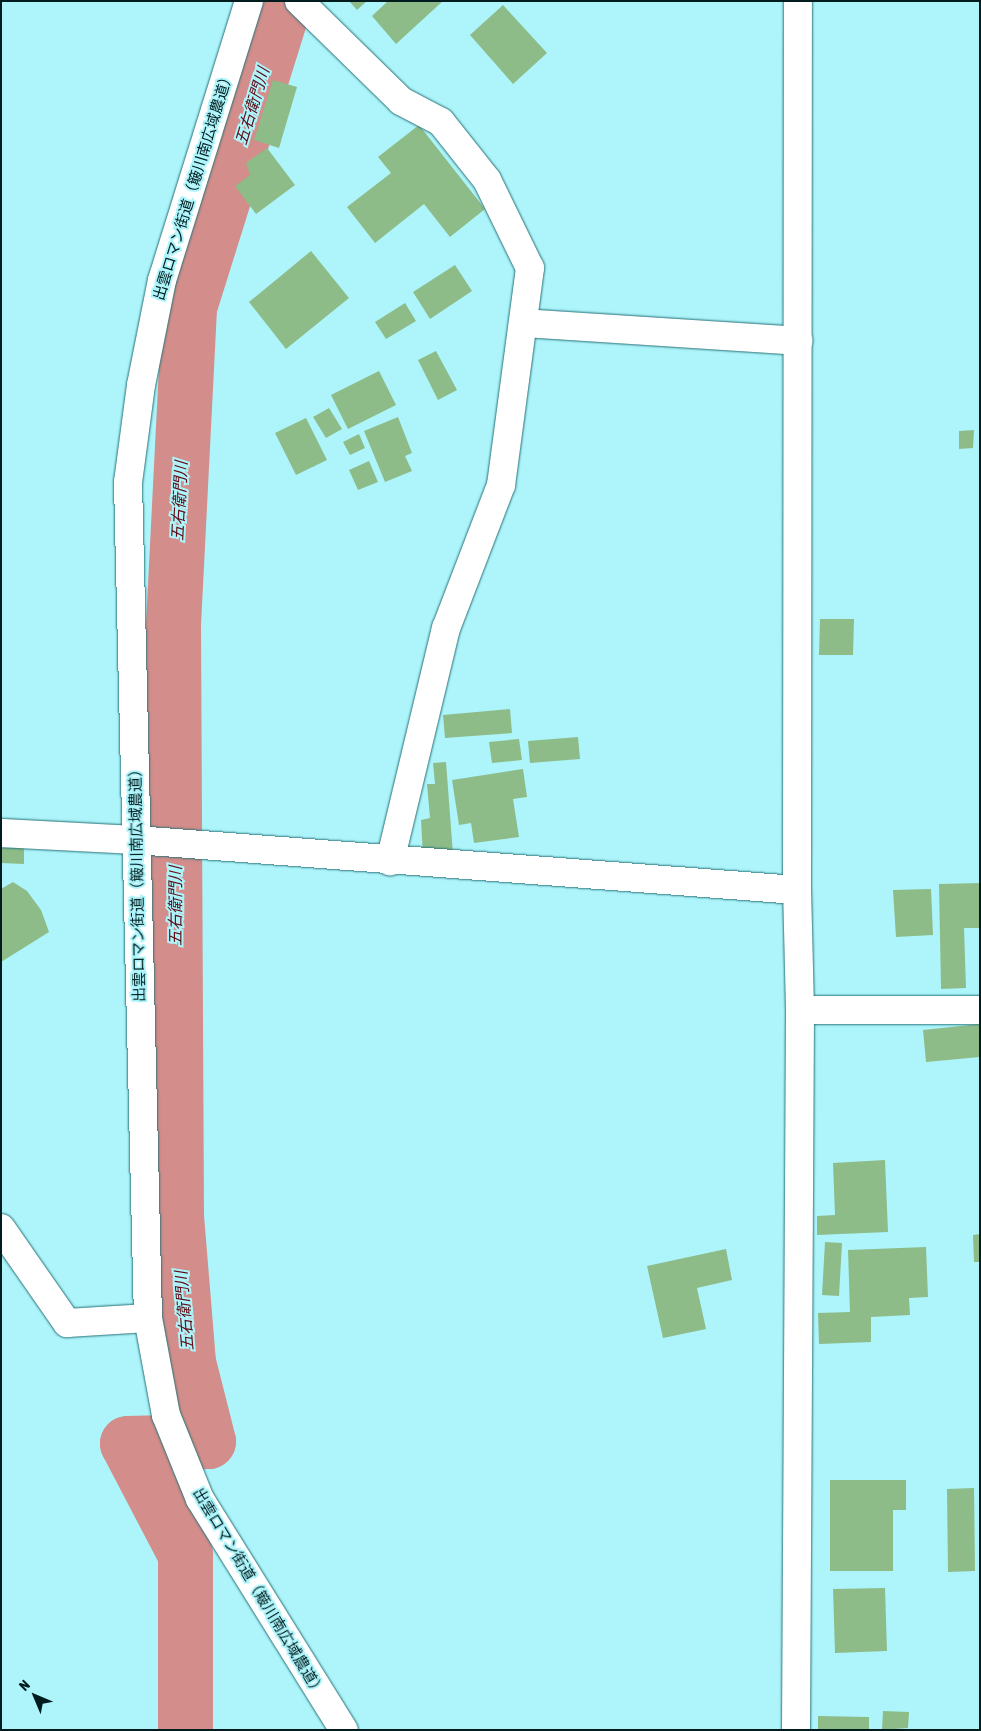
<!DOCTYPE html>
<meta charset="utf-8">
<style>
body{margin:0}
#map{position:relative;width:981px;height:1731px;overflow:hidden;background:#adf5fb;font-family:"Asap Condensed","Noto Sans JP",sans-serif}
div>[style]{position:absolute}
.river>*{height:55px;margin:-27.5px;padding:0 27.5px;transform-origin:27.5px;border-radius:27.5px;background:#d38d8a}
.building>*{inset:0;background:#8dbc88}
.roads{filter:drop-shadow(0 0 1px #287177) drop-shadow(0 0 1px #287177)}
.minor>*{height:28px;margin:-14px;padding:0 14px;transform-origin:14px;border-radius:14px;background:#fff}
.tertiary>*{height:28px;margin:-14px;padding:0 14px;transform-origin:14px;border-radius:14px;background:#fff}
span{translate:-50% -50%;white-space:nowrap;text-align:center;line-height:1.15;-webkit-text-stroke:4px #adf5fb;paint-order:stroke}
.street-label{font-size:15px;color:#001c1e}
.water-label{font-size:16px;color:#610b14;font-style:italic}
.frame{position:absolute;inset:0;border:2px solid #001c1e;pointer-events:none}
.north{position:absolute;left:10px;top:1671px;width:50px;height:50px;-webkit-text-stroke:4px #adf5fb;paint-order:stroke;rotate:315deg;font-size:14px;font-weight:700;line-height:20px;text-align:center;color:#001c1e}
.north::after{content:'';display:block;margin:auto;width:18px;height:22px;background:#001c1e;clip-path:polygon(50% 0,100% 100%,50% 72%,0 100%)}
</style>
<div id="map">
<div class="river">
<div style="left:185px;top:1730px;width:176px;rotate:-90deg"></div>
<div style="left:185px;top:1554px;width:125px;rotate:-117.6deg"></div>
<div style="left:127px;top:1443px;width:81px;rotate:-1.4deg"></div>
<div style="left:208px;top:1441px;width:81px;rotate:-104.2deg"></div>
<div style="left:188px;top:1362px;width:145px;rotate:-94.7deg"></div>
<div style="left:176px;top:1217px;width:593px;rotate:-90.29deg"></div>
<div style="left:173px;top:624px;width:317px;rotate:-87.1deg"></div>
<div style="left:189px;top:307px;width:321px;rotate:-72.6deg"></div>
</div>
<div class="building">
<div style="clip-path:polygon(349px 1px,367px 1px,357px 10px)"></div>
<div style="clip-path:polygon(388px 1px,443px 1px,396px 44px,372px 16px)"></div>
<div style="clip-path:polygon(503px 5px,547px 53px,513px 84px,470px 35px)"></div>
<div style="clip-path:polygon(273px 80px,297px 87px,279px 148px,254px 140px)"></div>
<div style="clip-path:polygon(419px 125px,485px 209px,450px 237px,424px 204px,375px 243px,347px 207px,391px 173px,378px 157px)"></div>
<div style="clip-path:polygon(267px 148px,295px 185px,256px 214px,235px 186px,250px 175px,246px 163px)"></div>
<div style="clip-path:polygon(311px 251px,349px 298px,286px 349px,249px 302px)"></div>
<div style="clip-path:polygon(455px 265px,472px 291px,430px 319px,413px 292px)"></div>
<div style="clip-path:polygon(405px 303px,416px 321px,386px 339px,375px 322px)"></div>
<div style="clip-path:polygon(436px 351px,457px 390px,438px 400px,418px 360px)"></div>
<div style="clip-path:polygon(379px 371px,396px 405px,348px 429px,331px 395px)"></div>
<div style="clip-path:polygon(329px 408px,342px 429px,326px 438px,313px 417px)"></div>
<div style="clip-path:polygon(398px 417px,412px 453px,405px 456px,412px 471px,385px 482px,364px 431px)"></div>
<div style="clip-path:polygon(306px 418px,327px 460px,296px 475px,275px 433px)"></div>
<div style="clip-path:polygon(974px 430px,973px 448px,959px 449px,959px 431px)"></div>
<div style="clip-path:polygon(359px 434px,365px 448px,350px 455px,343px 442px)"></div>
<div style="clip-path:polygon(369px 461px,378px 482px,358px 490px,349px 470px)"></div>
<div style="clip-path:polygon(820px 619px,854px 619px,853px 655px,819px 655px)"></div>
<div style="clip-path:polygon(510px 709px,512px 733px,445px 738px,443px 715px)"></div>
<div style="clip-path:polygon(578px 737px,580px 759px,530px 763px,528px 741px)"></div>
<div style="clip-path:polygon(519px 739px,522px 760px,492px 763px,489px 742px)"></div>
<div style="clip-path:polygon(446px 762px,453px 854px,423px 856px,421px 820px,430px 818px,427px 784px,435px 784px,433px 763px)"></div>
<div style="clip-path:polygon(523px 769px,527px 797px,513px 799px,519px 837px,474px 843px,471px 823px,459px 825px,452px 780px)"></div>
<div style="clip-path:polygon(1px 848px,24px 848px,24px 864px,1px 863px)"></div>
<div style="clip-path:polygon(13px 882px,27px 891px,41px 910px,49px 932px,1px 962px,1px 889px)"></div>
<div style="clip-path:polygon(980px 883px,980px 928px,964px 928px,966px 988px,941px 989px,939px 884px)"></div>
<div style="clip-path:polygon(931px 889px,933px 935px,896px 937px,893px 890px)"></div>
<div style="clip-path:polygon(980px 1024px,980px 1057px,926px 1062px,923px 1030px)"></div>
<div style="clip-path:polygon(885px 1160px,888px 1232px,817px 1235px,817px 1216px,835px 1215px,833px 1163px)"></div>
<div style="clip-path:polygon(980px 1234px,980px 1262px,974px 1262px,973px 1235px)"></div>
<div style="clip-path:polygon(825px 1242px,842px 1243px,839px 1296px,822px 1295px)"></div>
<div style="clip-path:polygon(926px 1247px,928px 1297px,909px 1298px,910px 1315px,871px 1317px,871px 1342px,819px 1344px,818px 1313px,850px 1312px,848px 1250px)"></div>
<div style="clip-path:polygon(726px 1249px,732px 1280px,697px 1288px,706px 1329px,663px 1338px,647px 1266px)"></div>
<div style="clip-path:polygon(830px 1480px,906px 1480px,906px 1510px,893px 1510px,893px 1571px,830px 1571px)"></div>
<div style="clip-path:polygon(974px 1488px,975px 1571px,948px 1572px,947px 1489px)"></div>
<div style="clip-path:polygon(885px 1588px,887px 1651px,835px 1653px,833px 1589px)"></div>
<div style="clip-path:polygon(883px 1711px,909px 1712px,908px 1728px,882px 1730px)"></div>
<div style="clip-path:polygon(818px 1716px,869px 1717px,869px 1730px,818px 1730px)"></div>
</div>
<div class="roads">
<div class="minor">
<div style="left:299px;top:1px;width:143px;rotate:44.4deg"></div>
<div style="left:401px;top:101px;width:45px;rotate:27.7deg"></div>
<div style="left:441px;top:122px;width:74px;rotate:51.6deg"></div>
<div style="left:487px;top:180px;width:98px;rotate:64deg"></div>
<div style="left:530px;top:268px;width:219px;rotate:97.6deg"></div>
<div style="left:501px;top:485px;width:153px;rotate:111deg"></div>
<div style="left:446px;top:628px;width:240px;rotate:103.5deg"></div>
<div style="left:523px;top:323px;width:276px;rotate:3.7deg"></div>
<div style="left:1px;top:833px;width:135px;rotate:3deg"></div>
<div style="left:136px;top:840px;width:663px;rotate:4.33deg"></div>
<div style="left:800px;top:1010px;width:180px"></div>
<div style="left:1px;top:1228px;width:116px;rotate:55.2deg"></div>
<div style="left:67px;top:1323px;width:81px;rotate:-3.5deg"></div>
<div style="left:796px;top:1730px;width:720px;rotate:-89.68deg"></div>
<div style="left:800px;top:1010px;width:120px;rotate:-91.4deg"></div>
<div style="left:797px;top:890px;width:889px;rotate:-89.94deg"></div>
</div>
<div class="tertiary">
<div style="left:249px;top:1px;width:292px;rotate:107.3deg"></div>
<div style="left:162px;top:280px;width:107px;rotate:101.3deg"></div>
<div style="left:141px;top:385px;width:98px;rotate:97.6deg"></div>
<div style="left:128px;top:482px;width:836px;rotate:88.63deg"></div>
<div style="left:148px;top:1318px;width:99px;rotate:79.5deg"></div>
<div style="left:166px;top:1415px;width:91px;rotate:68deg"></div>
<div style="left:200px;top:1499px;width:272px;rotate:58.1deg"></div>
</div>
</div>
<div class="street-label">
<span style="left:193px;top:185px;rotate:-73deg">出雲ロマン街道（簸川南広域農道）</span>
<span style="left:137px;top:882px;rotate:-91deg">出雲ロマン街道（簸川南広域農道）</span>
<span style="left:259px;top:1592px;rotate:59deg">出雲ロマン街道（簸川南広域農道）</span>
</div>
<div class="water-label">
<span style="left:252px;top:106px;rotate:-73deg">五右衛門川</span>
<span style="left:179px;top:501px;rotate:-87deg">五右衛門川</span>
<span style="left:175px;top:906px;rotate:-90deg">五右衛門川</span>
<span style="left:184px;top:1311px;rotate:-95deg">五右衛門川</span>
</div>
<div class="frame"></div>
<div class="north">N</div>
</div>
